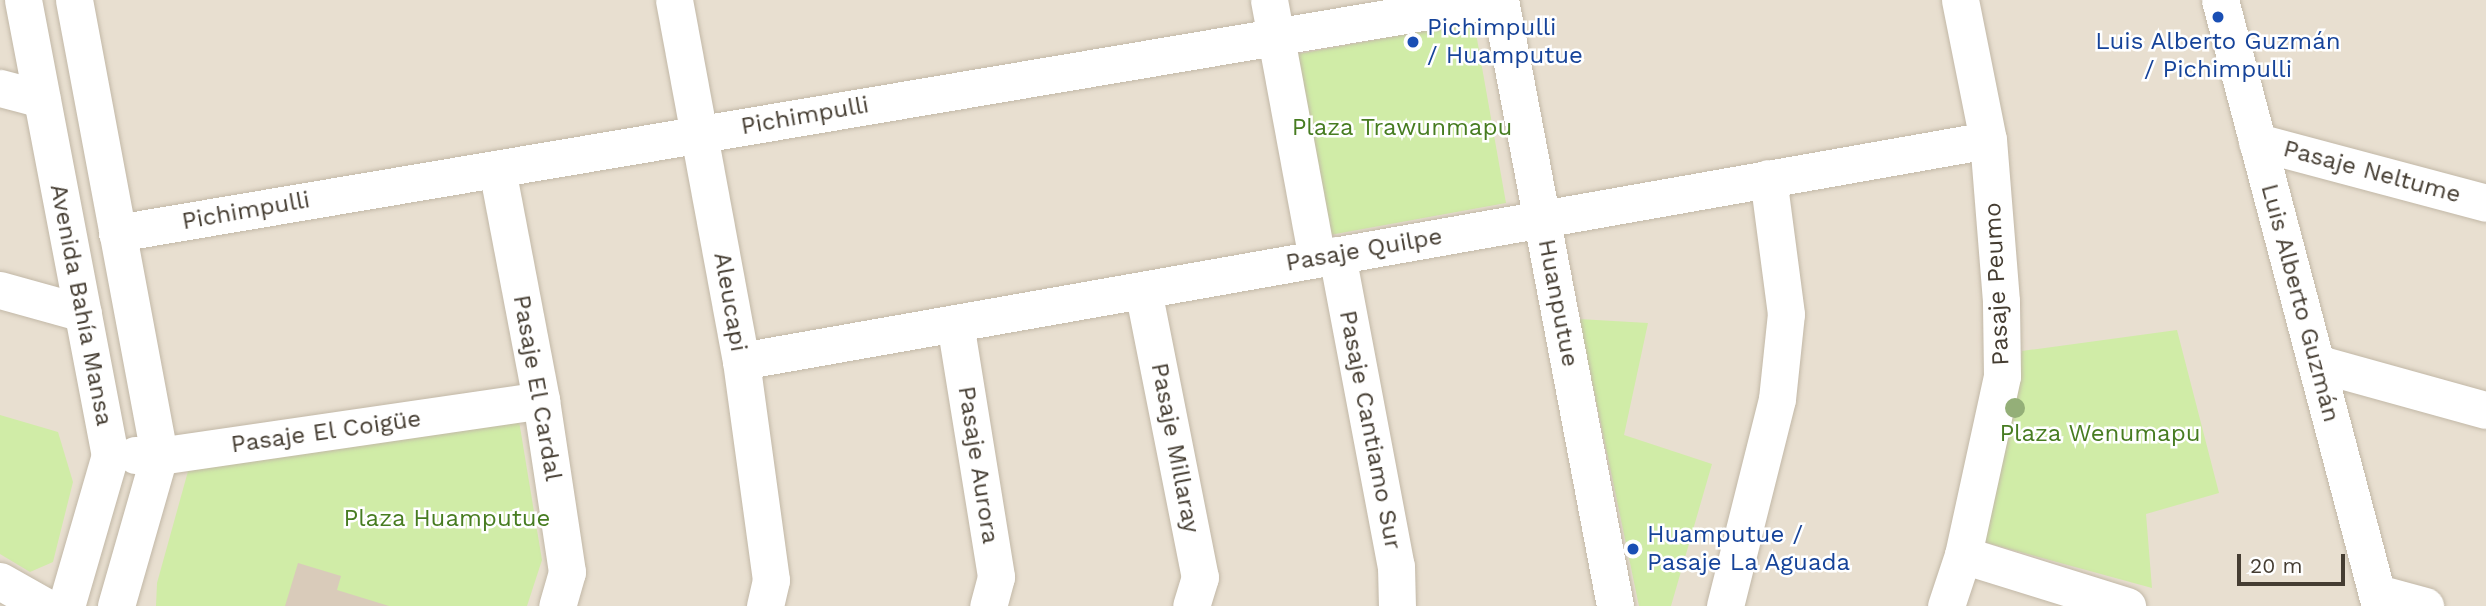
<!DOCTYPE html>
<meta charset="utf-8">
<style>
body{margin:0}
#map{position:relative;width:2486px;height:606px;overflow:hidden;background:#f3ede2;font-family:"Work Sans",sans-serif}
div>[style]{position:absolute}
.residential>*{inset:0;background:#e8dfd0}
.green>*{inset:0;background:#d0eca7}
.building>*{inset:0;background:#d9cbba}
.roads{filter:drop-shadow(0 0 2px #c2b8a7) drop-shadow(0 0 2px #c2b8a7)}
.minor>*{height:37px;margin:-18.5px;padding:0 18.5px;transform-origin:18.5px;border-radius:18.5px;background:#fff}
.trees>*{width:20px;height:20px;margin:-10px;border-radius:50%;background:#94af78}
.dots>*{width:19px;height:19px;translate:-50% -50%;box-sizing:border-box;border:4px solid #fff;border-radius:50%}
span{translate:-50% -50%;white-space:nowrap;text-align:center;line-height:1.15;-webkit-text-stroke:5px #fff;paint-order:stroke}
.transit-label{font-size:24px;color:#164399}
.left{translate:0 -50%;text-align:left}
.street-label{font-size:24px;color:#453d32}
.park-label{font-size:24px;color:#477c21}
.scale{position:absolute;left:2237px;top:554px;width:108px;height:32px;box-sizing:border-box;border:4px solid #453d32;border-top:0;padding-left:9px;font-size:21px;line-height:24px;white-space:nowrap;color:#453d32;-webkit-text-stroke:5px #fff;paint-order:stroke}
</style>
<div id="map">
<div class="residential">
<div style="clip-path:polygon(0 0,2486px 0,2486px 606px,0 606px)"></div>
</div>
<div class="green">
<div style="clip-path:polygon(1474px 22px,1506px 203px,1330px 235px,1298px 54px)"></div>
<div style="clip-path:polygon(1579px 319px,1648px 323px,1624px 435px,1712px 464px,1671px 606px,1639px 606px)"></div>
<div style="clip-path:polygon(2177px 330px,2219px 493px,2146px 514px,2152px 588px,1984px 542px,2022px 351px)"></div>
<div style="clip-path:polygon(0 415px,58px 432px,73px 482px,53px 562px,30px 572px,0 554px)"></div>
<div style="clip-path:polygon(519px 421px,542px 560px,527px 606px,156px 606px,157px 583px,190px 464px)"></div>
</div>
<div class="building">
<div style="clip-path:polygon(298px 563px,341px 576px,337px 590px,389px 606px,285px 606px)"></div>
</div>
<div class="roads">
<div class="minor">
<div style="left:23px;top:0;width:463px;rotate:79.2deg"></div>
<div style="left:110px;top:455px;width:157px;rotate:106.2deg"></div>
<div style="left:74px;top:0;width:464px;rotate:79.4deg"></div>
<div style="left:159px;top:456px;width:156px;rotate:106deg"></div>
<div style="left:674px;top:0;width:367px;rotate:79.5deg"></div>
<div style="left:741px;top:361px;width:221px;rotate:82.2deg"></div>
<div style="left:771px;top:580px;width:27px;rotate:103deg"></div>
<div style="left:1269px;top:0;width:263px;rotate:79.5deg"></div>
<div style="left:1500px;top:0;width:617px;rotate:79.25deg"></div>
<div style="left:2220px;top:0;width:627px;rotate:75.21deg"></div>
<div style="left:0;top:88px;width:43px;rotate:14.7deg"></div>
<div style="left:2257px;top:142px;width:237px;rotate:14.9deg"></div>
<div style="left:497px;top:169px;width:235px;rotate:79.2deg"></div>
<div style="left:541px;top:400px;width:174px;rotate:81.4deg"></div>
<div style="left:567px;top:572px;width:35px;rotate:106deg"></div>
<div style="left:117px;top:233px;width:1396px;rotate:-9.61deg"></div>
<div style="left:1337px;top:255px;width:317px;rotate:79.3deg"></div>
<div style="left:1396px;top:566px;width:40px;rotate:88.6deg"></div>
<div style="left:0;top:290px;width:86px;rotate:15.5deg"></div>
<div style="left:1143px;top:290px;width:293px;rotate:78.8deg"></div>
<div style="left:1200px;top:577px;width:30px;rotate:107deg"></div>
<div style="left:955px;top:323px;width:257px;rotate:80.8deg"></div>
<div style="left:996px;top:577px;width:30px;rotate:105deg"></div>
<div style="left:741px;top:361px;width:1266px;rotate:-10.05deg"></div>
<div style="left:2316px;top:363px;width:176px;rotate:15.5deg"></div>
<div style="left:135px;top:455px;width:24px;rotate:2deg"></div>
<div style="left:159px;top:456px;width:386px;rotate:-8.3deg"></div>
<div style="left:1963px;top:555px;width:172px;rotate:17.3deg"></div>
<div style="left:0;top:581px;width:51px;rotate:29.6deg"></div>
<div style="left:2377px;top:593px;width:50px;rotate:15.2deg"></div>
<div style="left:1725px;top:606px;width:213px;rotate:-75.9deg"></div>
<div style="left:1777px;top:399px;width:85px;rotate:-84deg"></div>
<div style="left:1786px;top:314px;width:137px;rotate:-97.5deg"></div>
<div style="left:1946px;top:606px;width:54px;rotate:-71.6deg"></div>
<div style="left:1963px;top:555px;width:183px;rotate:-77.7deg"></div>
<div style="left:2002px;top:376px;width:75px;rotate:-90.8deg"></div>
<div style="left:2001px;top:301px;width:162px;rotate:-94.6deg"></div>
<div style="left:1988px;top:140px;width:143px;rotate:-101.3deg"></div>
</div>
</div>
<div class="trees">
<div style="left:2015px;top:408px"></div>
</div>
<div class="dots">
<div style="left:2218px;top:17px;background:#1a4fb4"></div>
<div style="left:1413px;top:42px;background:#1a4fb4"></div>
<div style="left:1633px;top:549px;background:#1a4fb4"></div>
</div>
<div class="transit-label">
<span class="left" style="left:1427px;top:42px">Pichimpulli<br>/ Huamputue</span>
<span style="left:2218px;top:56px">Luis Alberto Guzmán<br>/ Pichimpulli</span>
<span class="left" style="left:1647px;top:549px">Huamputue /<br>Pasaje La Aguada</span>
</div>
<div class="street-label">
<span style="left:805px;top:116px;rotate:-10deg">Pichimpulli</span>
<span style="left:2372px;top:172px;rotate:15deg">Pasaje Neltume</span>
<span style="left:246px;top:211px;rotate:-10deg">Pichimpulli</span>
<span style="left:1364px;top:250px;rotate:-10deg">Pasaje Quilpe</span>
<span style="left:1997px;top:284px;rotate:-93deg">Pasaje Peumo</span>
<span style="left:730px;top:302px;rotate:80deg">Aleucapi</span>
<span style="left:1558px;top:303px;rotate:79deg">Huanputue</span>
<span style="left:2300px;top:303px;rotate:75deg">Luis Alberto Guzmán</span>
<span style="left:81px;top:305px;rotate:79deg">Avenida Bahía Mansa</span>
<span style="left:537px;top:388px;rotate:80deg">Pasaje El Cardal</span>
<span style="left:1370px;top:430px;rotate:79deg">Pasaje Cantiamo Sur</span>
<span style="left:326px;top:432px;rotate:-8deg">Pasaje El Coigüe</span>
<span style="left:1175px;top:448px;rotate:79deg">Pasaje Millaray</span>
<span style="left:978px;top:465px;rotate:81deg">Pasaje Aurora</span>
</div>
<div class="park-label">
<span style="left:1402px;top:128px">Plaza Trawunmapu</span>
<span style="left:2100px;top:434px">Plaza Wenumapu</span>
<span style="left:447px;top:519px">Plaza Huamputue</span>
</div>
<div class="scale">20 m</div>
</div>
